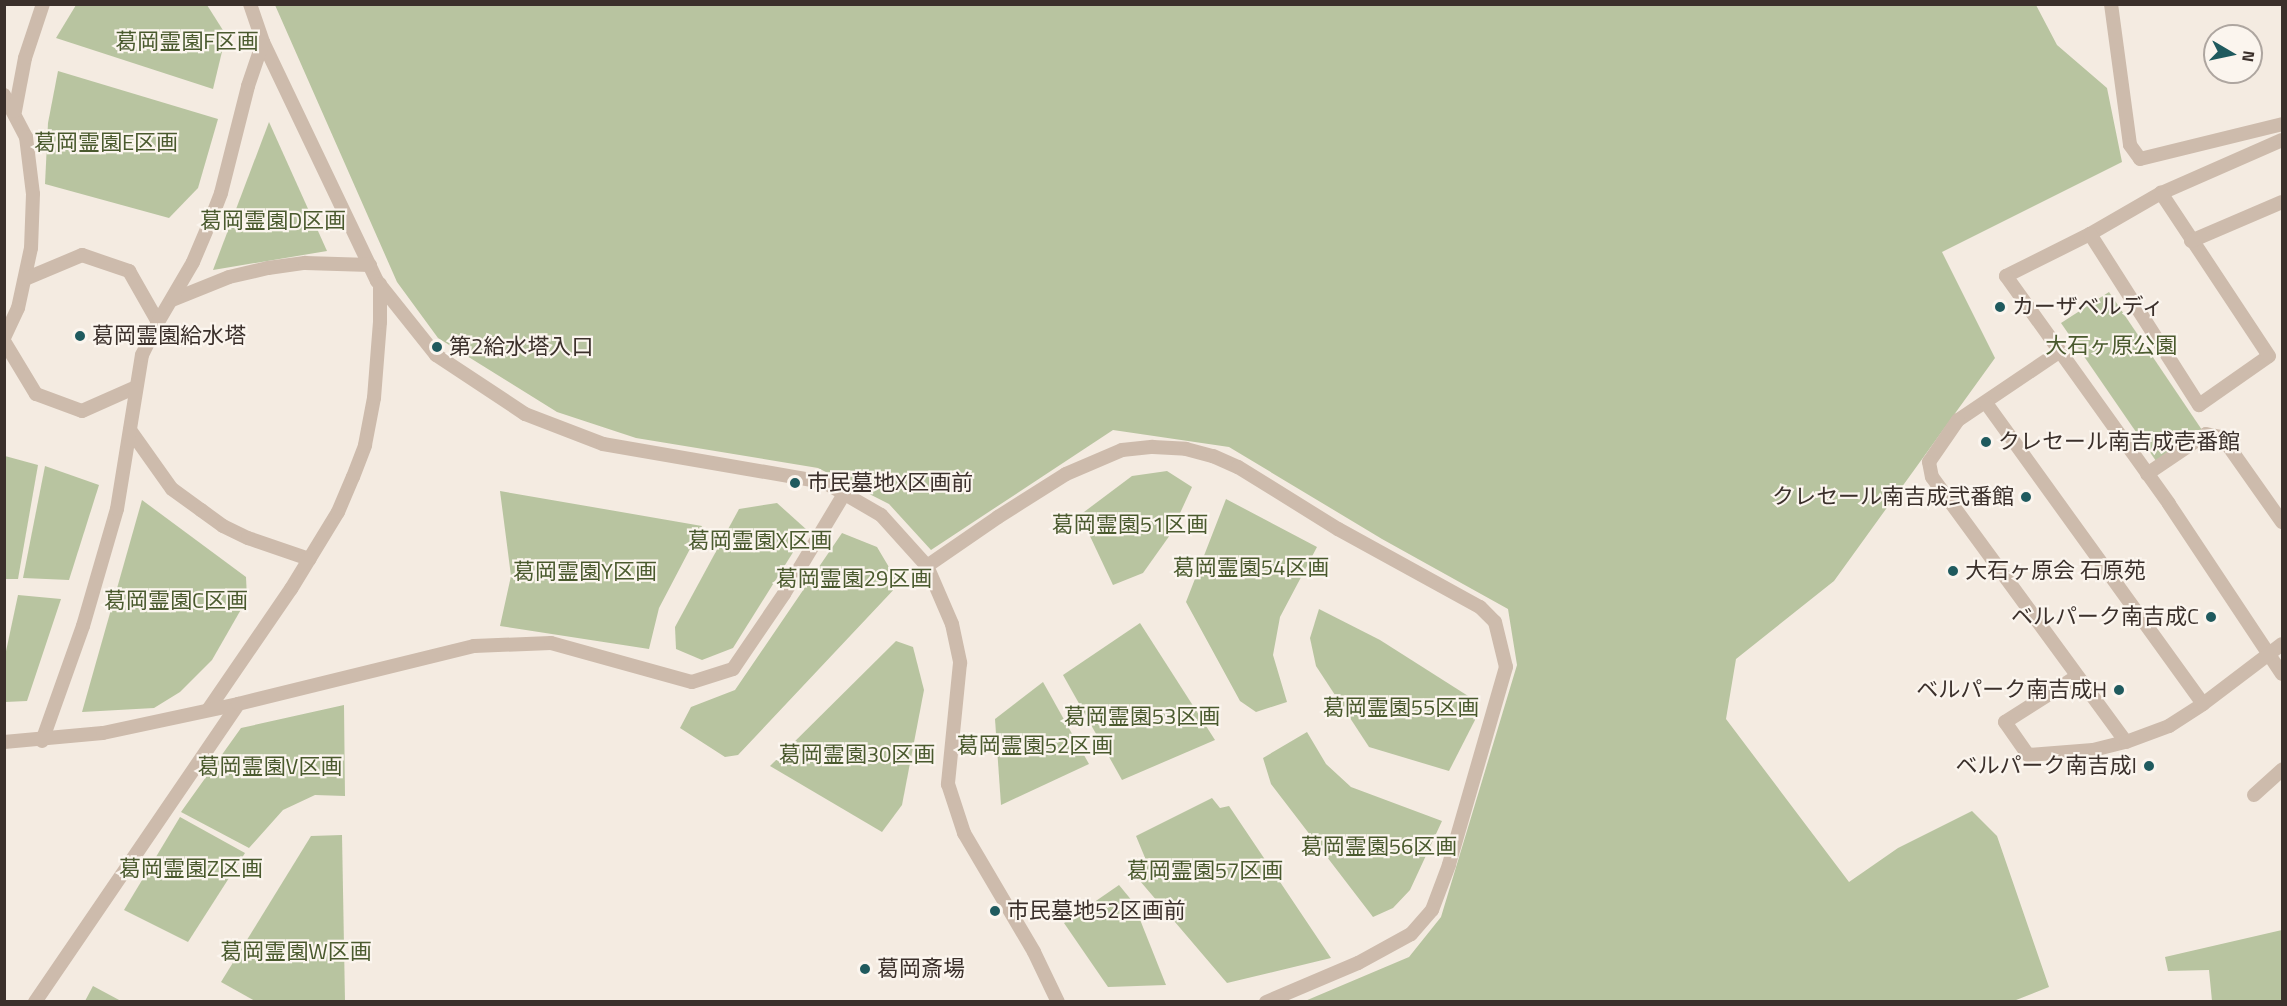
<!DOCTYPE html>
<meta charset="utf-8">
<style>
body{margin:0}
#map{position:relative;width:2287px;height:1006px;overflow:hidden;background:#f4ebe1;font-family:"Titillium Web","Noto Sans JP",sans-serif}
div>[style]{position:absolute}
.green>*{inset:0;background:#b8c4a0}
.street>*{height:14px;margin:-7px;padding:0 7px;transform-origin:7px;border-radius:7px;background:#cdbbac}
.dots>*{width:16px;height:16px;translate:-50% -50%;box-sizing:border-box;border:3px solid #fbf5ee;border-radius:50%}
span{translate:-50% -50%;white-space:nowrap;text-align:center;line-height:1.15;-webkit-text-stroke:4.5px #fbf5ee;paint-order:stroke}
.park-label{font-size:22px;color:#4a5a2e}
.poi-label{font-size:22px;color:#3b302b}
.left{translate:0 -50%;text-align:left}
.right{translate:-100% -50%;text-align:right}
.frame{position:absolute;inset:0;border:6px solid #3b302b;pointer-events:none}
.north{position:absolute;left:2203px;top:24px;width:60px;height:60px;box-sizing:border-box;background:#fbf5ee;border:2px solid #aea6a0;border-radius:50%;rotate:99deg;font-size:16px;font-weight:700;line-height:24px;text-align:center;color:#3b302b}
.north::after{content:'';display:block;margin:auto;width:21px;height:27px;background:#1f5a5e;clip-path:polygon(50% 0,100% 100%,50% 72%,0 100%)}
</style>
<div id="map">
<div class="green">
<div style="clip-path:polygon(76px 5px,207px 5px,226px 35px,213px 89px,56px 38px)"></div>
<div style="clip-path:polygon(275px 5px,2036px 5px,2057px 45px,2107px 88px,2122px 162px,1942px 252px,1995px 358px,1834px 581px,1736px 659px,1726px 719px,1849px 882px,1898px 848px,1972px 811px,1997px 836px,2049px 987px,2011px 1002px,1305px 1001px,1409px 957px,1441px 917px,1517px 665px,1508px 609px,1382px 539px,1229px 447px,1113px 430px,931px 550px,889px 504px,818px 468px,636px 438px,557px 412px,438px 338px,397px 282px)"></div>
<div style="clip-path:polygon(58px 71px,218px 119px,198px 188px,169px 218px,45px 184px,48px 123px)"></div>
<div style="clip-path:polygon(269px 122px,327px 251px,213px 270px)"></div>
<div style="clip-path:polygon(2109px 292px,2202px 430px,2156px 461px,2061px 323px)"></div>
<div style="clip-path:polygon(5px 456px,38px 465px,18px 579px,5px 579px)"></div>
<div style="clip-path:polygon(45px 466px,99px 485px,69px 580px,23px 578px)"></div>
<div style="clip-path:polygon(1167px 471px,1192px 487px,1170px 535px,1143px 573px,1113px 585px,1080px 515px,1132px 476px)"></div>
<div style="clip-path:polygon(500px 491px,702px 526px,659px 608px,649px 649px,500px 626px,511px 576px)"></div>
<div style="clip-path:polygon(1226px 499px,1317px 547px,1280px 617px,1273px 655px,1287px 702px,1256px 712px,1240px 701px,1186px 602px)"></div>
<div style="clip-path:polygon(142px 500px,246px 577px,247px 599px,212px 660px,180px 692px,154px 708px,82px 712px)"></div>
<div style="clip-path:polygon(777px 503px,807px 530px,733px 648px,702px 660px,676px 649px,675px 627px,739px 509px)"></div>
<div style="clip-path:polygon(842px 533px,877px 547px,899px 584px,738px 755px,725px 757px,680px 728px,691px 707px,735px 690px)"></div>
<div style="clip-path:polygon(18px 595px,61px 599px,27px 701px,5px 702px,5px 656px)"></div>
<div style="clip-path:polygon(1319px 609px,1380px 640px,1476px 701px,1475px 720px,1449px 771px,1369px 747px,1316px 666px,1310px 638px)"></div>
<div style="clip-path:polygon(1140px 623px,1215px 740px,1122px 780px,1063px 675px)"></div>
<div style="clip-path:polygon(896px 641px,913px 647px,924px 690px,902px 805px,882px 832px,770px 766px)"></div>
<div style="clip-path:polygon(1043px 682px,1089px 764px,1001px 805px,995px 719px)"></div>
<div style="clip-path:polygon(344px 705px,345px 796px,315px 795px,283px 810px,249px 848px,181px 812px,241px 728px)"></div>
<div style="clip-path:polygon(1307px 732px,1326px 764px,1351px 787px,1442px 821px,1410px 890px,1393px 908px,1373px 917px,1271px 784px,1263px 758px)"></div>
<div style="clip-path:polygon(1212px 798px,1220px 808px,1229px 806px,1331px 958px,1227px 983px,1140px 881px,1148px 865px,1136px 836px)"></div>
<div style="clip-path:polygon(180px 817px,245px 853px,188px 942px,124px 910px)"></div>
<div style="clip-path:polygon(342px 835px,345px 1001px,255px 1001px,221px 982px,311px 836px)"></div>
<div style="clip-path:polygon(1119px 885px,1133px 902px,1166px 985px,1108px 987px,1064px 923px)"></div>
<div style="clip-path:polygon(2282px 930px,2282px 1001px,2212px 1001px,2209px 970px,2168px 971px,2165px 957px)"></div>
<div style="clip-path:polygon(93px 986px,121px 1001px,85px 1001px)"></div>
</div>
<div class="street">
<div style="left:250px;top:4px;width:40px;rotate:71.1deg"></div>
<div style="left:263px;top:42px;width:265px;rotate:64.5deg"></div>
<div style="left:377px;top:281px;width:95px;rotate:51.4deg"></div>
<div style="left:436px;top:355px;width:107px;rotate:33.5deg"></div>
<div style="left:525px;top:414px;width:84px;rotate:21deg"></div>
<div style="left:603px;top:444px;width:224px;rotate:9.8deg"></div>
<div style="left:824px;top:482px;width:66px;rotate:30.1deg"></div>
<div style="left:881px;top:515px;width:69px;rotate:48deg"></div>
<div style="left:927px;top:566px;width:63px;rotate:66.7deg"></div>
<div style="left:952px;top:624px;width:40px;rotate:78deg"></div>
<div style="left:960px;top:663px;width:122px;rotate:95.7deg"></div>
<div style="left:948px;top:784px;width:52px;rotate:71.9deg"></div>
<div style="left:964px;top:833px;width:138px;rotate:59.5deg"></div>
<div style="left:1034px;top:952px;width:55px;rotate:64.4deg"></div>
<div style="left:2111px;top:4px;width:142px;rotate:82.3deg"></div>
<div style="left:2130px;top:145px;width:17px;rotate:54deg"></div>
<div style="left:2140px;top:159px;width:146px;rotate:-13.8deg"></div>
<div style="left:4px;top:95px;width:47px;rotate:62.4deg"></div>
<div style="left:26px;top:137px;width:57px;rotate:83deg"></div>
<div style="left:33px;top:194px;width:54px;rotate:92.1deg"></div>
<div style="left:31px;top:248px;width:61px;rotate:102.2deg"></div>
<div style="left:18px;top:308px;width:33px;rotate:115deg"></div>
<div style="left:15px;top:111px;width:54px;rotate:-79.3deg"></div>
<div style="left:25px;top:58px;width:57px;rotate:-71.6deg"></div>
<div style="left:2282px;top:140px;width:132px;rotate:156.3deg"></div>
<div style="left:2161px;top:193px;width:82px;rotate:150deg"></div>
<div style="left:2090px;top:234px;width:94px;rotate:153.4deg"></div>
<div style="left:2006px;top:276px;width:280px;rotate:54.4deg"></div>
<div style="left:2169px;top:504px;width:204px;rotate:56.4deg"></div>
<div style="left:2090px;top:234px;width:203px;rotate:57.5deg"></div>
<div style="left:2199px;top:405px;width:85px;rotate:-35deg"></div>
<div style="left:2269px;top:356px;width:196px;rotate:-123.5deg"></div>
<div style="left:2191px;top:241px;width:99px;rotate:-23.2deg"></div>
<div style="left:25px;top:279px;width:62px;rotate:-22.8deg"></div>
<div style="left:82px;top:255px;width:50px;rotate:18.8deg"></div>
<div style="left:129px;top:271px;width:59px;rotate:60.4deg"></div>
<div style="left:172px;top:300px;width:61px;rotate:-22deg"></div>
<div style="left:229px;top:277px;width:40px;rotate:-13deg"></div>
<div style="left:268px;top:268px;width:37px;rotate:-8deg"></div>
<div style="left:305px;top:263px;width:65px;rotate:1.8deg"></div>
<div style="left:4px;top:341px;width:62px;rotate:58.9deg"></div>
<div style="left:36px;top:394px;width:49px;rotate:20.3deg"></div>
<div style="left:82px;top:411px;width:57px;rotate:-23.9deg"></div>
<div style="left:2059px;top:352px;width:122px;rotate:146deg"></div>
<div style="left:1958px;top:420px;width:51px;rotate:124.6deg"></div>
<div style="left:1929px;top:462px;width:15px;rotate:79deg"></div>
<div style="left:1932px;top:477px;width:328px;rotate:53.8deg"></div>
<div style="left:1986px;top:403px;width:371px;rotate:54.2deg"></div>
<div style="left:130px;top:430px;width:72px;rotate:54.6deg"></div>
<div style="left:172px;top:489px;width:36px;rotate:36deg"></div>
<div style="left:201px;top:510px;width:27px;rotate:36deg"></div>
<div style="left:223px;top:526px;width:28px;rotate:26deg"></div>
<div style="left:248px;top:538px;width:65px;rotate:19deg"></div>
<div style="left:2147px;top:474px;width:71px;rotate:-34.1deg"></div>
<div style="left:2206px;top:434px;width:16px;rotate:11deg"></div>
<div style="left:2222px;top:437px;width:104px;rotate:54.8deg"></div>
<div style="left:927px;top:566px;width:86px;rotate:-34.6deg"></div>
<div style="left:998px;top:517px;width:80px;rotate:-32.3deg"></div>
<div style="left:1066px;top:474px;width:61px;rotate:-23.2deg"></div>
<div style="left:1122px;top:450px;width:31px;rotate:-6deg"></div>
<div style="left:1153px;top:447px;width:33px;rotate:3deg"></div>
<div style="left:1186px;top:449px;width:28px;rotate:15deg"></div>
<div style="left:1213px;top:456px;width:27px;rotate:24deg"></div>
<div style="left:1238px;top:467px;width:118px;rotate:31.8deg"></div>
<div style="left:1338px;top:529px;width:162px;rotate:28.8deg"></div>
<div style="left:1480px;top:607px;width:21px;rotate:45deg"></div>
<div style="left:1495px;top:622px;width:46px;rotate:76.3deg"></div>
<div style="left:1506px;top:667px;width:206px;rotate:106.1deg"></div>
<div style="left:1449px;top:865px;width:48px;rotate:110.7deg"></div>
<div style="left:1432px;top:910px;width:32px;rotate:131deg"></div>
<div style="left:1411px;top:934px;width:60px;rotate:151.3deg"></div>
<div style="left:1358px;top:963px;width:100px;rotate:157deg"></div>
<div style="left:2076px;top:677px;width:84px;rotate:147.6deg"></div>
<div style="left:2005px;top:722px;width:40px;rotate:55.1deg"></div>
<div style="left:2028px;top:755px;width:65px;rotate:-4.4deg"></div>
<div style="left:2093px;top:750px;width:34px;rotate:-14deg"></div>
<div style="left:2126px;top:742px;width:46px;rotate:-20.4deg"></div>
<div style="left:2169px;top:726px;width:40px;rotate:-32.9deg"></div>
<div style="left:2203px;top:704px;width:99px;rotate:-37.2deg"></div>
<div style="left:208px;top:710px;width:147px;rotate:-55.6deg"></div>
<div style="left:291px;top:589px;width:90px;rotate:-58.6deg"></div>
<div style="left:338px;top:512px;width:38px;rotate:-67deg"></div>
<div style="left:353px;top:477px;width:34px;rotate:-69deg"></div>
<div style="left:365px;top:445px;width:48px;rotate:-79.2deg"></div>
<div style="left:374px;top:398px;width:76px;rotate:-85.5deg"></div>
<div style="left:380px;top:322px;width:38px;rotate:-90deg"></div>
<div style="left:42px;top:741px;width:122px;rotate:-70.4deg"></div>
<div style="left:83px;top:626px;width:122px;rotate:-73.8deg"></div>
<div style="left:117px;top:509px;width:156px;rotate:-80.8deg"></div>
<div style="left:142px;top:355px;width:37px;rotate:-64deg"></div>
<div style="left:158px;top:322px;width:69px;rotate:-59.7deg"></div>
<div style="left:193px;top:262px;width:38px;rotate:-67deg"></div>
<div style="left:208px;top:227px;width:36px;rotate:-69deg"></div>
<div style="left:221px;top:193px;width:110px;rotate:-75.8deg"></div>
<div style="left:248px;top:86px;width:46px;rotate:-71.2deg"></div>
<div style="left:4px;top:742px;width:99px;rotate:-5.2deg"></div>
<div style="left:103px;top:733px;width:138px;rotate:-12.1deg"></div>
<div style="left:2254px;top:795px;width:38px;rotate:-42deg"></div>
<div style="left:35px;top:1002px;width:361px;rotate:-55.7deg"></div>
<div style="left:238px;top:704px;width:243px;rotate:-13.8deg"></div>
<div style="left:474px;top:646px;width:77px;rotate:-2.2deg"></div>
<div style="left:551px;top:643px;width:146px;rotate:15.5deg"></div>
<div style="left:692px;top:682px;width:43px;rotate:-17.6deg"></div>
<div style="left:733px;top:669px;width:91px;rotate:-55.8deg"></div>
<div style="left:784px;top:594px;width:117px;rotate:-59deg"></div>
</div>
<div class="dots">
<div style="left:2000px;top:307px;background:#1f5a5e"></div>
<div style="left:80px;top:336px;background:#1f5a5e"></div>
<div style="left:437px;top:347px;background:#1f5a5e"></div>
<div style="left:1986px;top:442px;background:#1f5a5e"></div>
<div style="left:795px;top:483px;background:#1f5a5e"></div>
<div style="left:2026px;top:497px;background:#1f5a5e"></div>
<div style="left:1953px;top:571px;background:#1f5a5e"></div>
<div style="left:2211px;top:617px;background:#1f5a5e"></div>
<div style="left:2119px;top:690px;background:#1f5a5e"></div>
<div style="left:2149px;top:766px;background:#1f5a5e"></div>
<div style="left:995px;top:911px;background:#1f5a5e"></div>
<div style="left:865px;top:969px;background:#1f5a5e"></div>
</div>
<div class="park-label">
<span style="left:187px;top:42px">葛岡霊園F区画</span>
<span style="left:106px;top:143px">葛岡霊園E区画</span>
<span style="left:273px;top:221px">葛岡霊園D区画</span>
<span style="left:2111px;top:346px">大石ヶ原公園</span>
<span style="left:1130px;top:525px">葛岡霊園51区画</span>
<span style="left:760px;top:541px">葛岡霊園X区画</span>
<span style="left:1251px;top:568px">葛岡霊園54区画</span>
<span style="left:585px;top:572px">葛岡霊園Y区画</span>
<span style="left:854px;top:579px">葛岡霊園29区画</span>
<span style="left:176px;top:601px">葛岡霊園C区画</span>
<span style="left:1401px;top:708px">葛岡霊園55区画</span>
<span style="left:1142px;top:717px">葛岡霊園53区画</span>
<span style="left:1035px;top:746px">葛岡霊園52区画</span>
<span style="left:857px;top:755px">葛岡霊園30区画</span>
<span style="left:270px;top:767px">葛岡霊園V区画</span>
<span style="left:1379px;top:847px">葛岡霊園56区画</span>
<span style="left:191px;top:869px">葛岡霊園Z区画</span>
<span style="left:1205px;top:871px">葛岡霊園57区画</span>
<span style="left:296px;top:952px">葛岡霊園W区画</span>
</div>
<div class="poi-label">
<span class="left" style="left:2012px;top:307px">カーザベルディ</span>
<span class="left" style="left:92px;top:336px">葛岡霊園給水塔</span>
<span class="left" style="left:449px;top:347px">第2給水塔入口</span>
<span class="left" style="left:1998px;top:442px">クレセール南吉成壱番館</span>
<span class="left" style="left:807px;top:483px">市民墓地X区画前</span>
<span class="right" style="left:2014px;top:497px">クレセール南吉成弐番館</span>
<span class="left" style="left:1965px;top:571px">大石ヶ原会 石原苑</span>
<span class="right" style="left:2199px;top:617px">ベルパーク南吉成C</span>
<span class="right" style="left:2107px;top:690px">ベルパーク南吉成H</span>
<span class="right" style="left:2137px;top:766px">ベルパーク南吉成I</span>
<span class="left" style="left:1007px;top:911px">市民墓地52区画前</span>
<span class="left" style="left:877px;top:969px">葛岡斎場</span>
</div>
<div class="frame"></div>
<div class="north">N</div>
</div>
